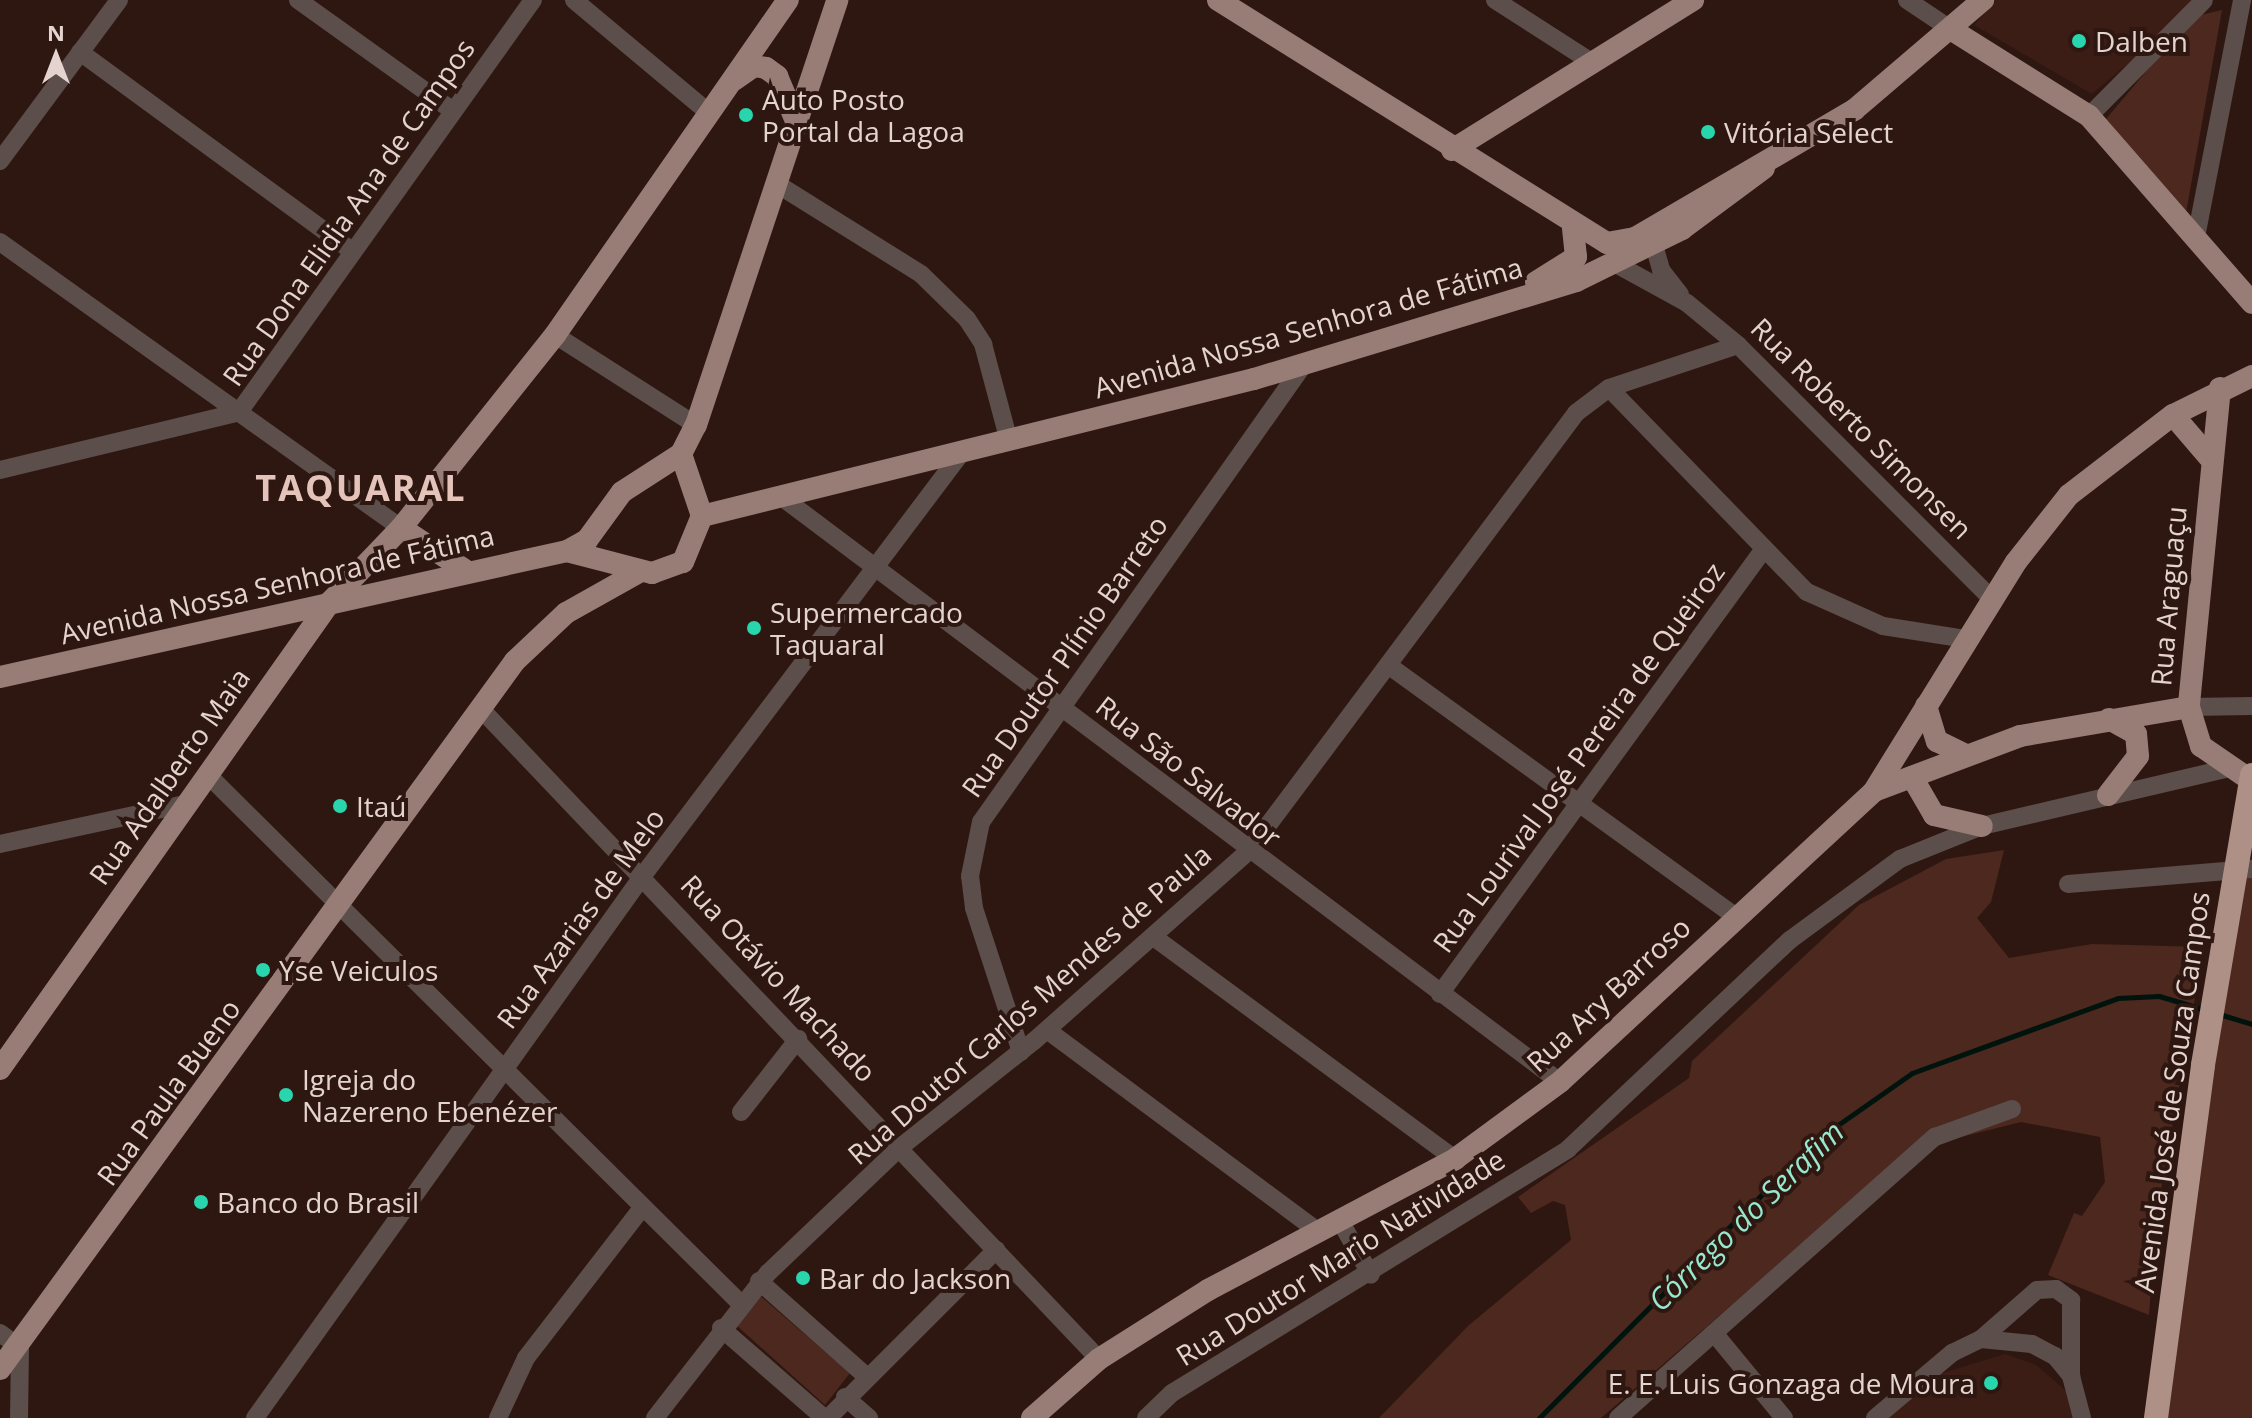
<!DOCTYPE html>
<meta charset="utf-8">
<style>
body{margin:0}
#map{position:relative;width:2252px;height:1418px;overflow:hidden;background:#2f1711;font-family:"Open Sans",sans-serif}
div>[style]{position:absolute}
.built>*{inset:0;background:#3b1d15}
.green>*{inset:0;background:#4c281e}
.stream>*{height:5px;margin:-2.5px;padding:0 2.5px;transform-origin:2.5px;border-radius:2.5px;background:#00130d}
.minor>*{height:18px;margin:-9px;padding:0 9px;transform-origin:9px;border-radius:9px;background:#5b4e4b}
.major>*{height:22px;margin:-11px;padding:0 11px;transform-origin:11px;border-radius:11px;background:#977d76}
.highway>*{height:24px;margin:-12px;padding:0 12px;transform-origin:12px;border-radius:12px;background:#af9087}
.highway-bridge>*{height:24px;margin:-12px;padding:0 12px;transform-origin:12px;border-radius:12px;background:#af9087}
.dots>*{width:22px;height:22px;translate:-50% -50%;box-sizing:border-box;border:4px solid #2f1711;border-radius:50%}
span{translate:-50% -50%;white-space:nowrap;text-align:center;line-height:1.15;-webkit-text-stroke:8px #2f1711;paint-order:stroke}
.poi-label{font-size:28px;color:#e4d4cf}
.left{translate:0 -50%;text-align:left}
.right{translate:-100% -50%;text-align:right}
.street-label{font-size:28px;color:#e4d4cf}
.water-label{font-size:30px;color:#96e8ce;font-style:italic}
.district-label{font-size:36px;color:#e4c3ba;font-weight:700;letter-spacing:2px}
.north{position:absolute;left:16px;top:16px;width:80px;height:80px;-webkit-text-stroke:6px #2f1711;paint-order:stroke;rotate:0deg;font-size:22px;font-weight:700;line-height:32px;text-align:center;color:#e4d4cf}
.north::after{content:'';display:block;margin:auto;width:28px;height:36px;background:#e4d4cf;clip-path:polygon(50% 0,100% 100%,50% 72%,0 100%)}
</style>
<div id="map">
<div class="built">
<div style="clip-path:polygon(1996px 0,2203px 0,2092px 94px,1974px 25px)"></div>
<div style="clip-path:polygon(2005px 1354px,2036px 1365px,2066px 1391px,2073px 1418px,1885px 1418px,1933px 1376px)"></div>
</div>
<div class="green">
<div style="clip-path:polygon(2222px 10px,2186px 213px,2106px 119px,2192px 17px)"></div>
<div style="clip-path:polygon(2004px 850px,1991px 902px,1977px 918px,2009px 958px,2092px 944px,2204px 947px,2156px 1218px,2149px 1315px,2048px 1275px,2074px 1213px,2082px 1216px,2105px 1182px,2100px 1137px,2021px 1122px,1949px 1140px,1927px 1136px,1601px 1418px,1379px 1418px,1468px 1326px,1571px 1240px,1565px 1205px,1553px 1201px,1531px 1213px,1518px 1197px,1689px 1078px,1692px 1061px,1859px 905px,1946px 859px)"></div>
<div style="clip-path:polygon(2238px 867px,2252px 869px,2252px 1418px,2156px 1418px)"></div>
<div style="clip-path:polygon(759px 1295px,850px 1373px,825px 1405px,736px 1325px)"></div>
</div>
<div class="stream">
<div style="left:2219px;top:1014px;width:34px;rotate:17deg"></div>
<div style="left:1539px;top:1418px;width:391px;rotate:-45.1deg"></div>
<div style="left:1815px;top:1141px;width:118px;rotate:-35deg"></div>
<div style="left:1912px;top:1073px;width:219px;rotate:-20deg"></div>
<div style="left:2118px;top:998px;width:41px;rotate:-2.8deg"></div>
<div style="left:2159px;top:996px;width:49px;rotate:16.6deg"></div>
</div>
<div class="minor">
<div style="left:298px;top:0;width:191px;rotate:35.6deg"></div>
<div style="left:574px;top:0;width:175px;rotate:39.9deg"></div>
<div style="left:1495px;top:0;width:117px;rotate:32.7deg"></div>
<div style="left:1907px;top:0;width:54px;rotate:33.7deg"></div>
<div style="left:80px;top:52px;width:338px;rotate:36.2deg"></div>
<div style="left:2089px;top:116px;width:163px;rotate:-45.2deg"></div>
<div style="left:0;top:161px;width:200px;rotate:-53.5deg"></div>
<div style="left:777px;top:184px;width:170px;rotate:32deg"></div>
<div style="left:921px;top:274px;width:64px;rotate:44.4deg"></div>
<div style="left:967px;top:319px;width:30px;rotate:57deg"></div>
<div style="left:983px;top:344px;width:100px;rotate:75deg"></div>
<div style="left:2197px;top:232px;width:236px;rotate:-79deg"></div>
<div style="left:0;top:242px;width:493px;rotate:35.5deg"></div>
<div style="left:1654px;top:245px;width:26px;rotate:74deg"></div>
<div style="left:1661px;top:270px;width:31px;rotate:52deg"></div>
<div style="left:1618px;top:265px;width:79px;rotate:28.8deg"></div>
<div style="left:1687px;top:303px;width:66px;rotate:39.5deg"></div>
<div style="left:1738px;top:345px;width:361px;rotate:45deg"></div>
<div style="left:555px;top:335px;width:167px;rotate:32.6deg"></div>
<div style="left:1609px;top:388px;width:284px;rotate:45.9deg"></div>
<div style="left:1807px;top:592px;width:83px;rotate:24.1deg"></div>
<div style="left:1883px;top:626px;width:83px;rotate:9deg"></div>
<div style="left:0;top:470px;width:246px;rotate:-13.6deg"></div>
<div style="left:239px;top:412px;width:506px;rotate:-54.49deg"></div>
<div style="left:787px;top:501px;width:967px;rotate:36.93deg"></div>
<div style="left:1388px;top:665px;width:430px;rotate:35.9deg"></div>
<div style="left:2189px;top:707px;width:63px;rotate:-0.9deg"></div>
<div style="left:481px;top:709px;width:897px;rotate:46.45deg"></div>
<div style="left:207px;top:774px;width:751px;rotate:44.78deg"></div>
<div style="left:0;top:844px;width:189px;rotate:-12.2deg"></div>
<div style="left:2068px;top:884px;width:185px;rotate:-4.7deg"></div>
<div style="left:1155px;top:938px;width:373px;rotate:36.4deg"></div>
<div style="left:1440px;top:994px;width:545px;rotate:-53.95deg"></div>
<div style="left:1047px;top:1030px;width:337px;rotate:36.6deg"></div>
<div style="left:1021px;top:1052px;width:151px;rotate:-108.1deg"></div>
<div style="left:974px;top:908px;width:32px;rotate:-97deg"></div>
<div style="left:970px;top:876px;width:55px;rotate:-78.5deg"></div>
<div style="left:981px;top:822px;width:557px;rotate:-54.8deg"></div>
<div style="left:741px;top:1112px;width:93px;rotate:-52deg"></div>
<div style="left:1339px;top:1219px;width:64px;rotate:60.3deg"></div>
<div style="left:759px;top:1281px;width:142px;rotate:41.6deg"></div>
<div style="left:721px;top:1328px;width:137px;rotate:41.1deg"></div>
<div style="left:0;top:1333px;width:25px;rotate:37deg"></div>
<div style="left:20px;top:1348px;width:70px;rotate:90.8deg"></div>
<div style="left:1714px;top:1333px;width:110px;rotate:50.5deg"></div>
<div style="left:1981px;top:1339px;width:74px;rotate:-41.2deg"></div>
<div style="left:2037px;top:1290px;width:19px;rotate:-3deg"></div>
<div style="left:2056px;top:1289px;width:19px;rotate:36deg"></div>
<div style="left:2071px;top:1300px;width:76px;rotate:90deg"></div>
<div style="left:845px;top:1397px;width:32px;rotate:41deg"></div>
<div style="left:255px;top:1418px;width:669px;rotate:-54.43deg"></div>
<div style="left:644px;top:874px;width:523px;rotate:-53deg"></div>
<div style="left:498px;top:1418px;width:66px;rotate:-65deg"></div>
<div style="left:526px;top:1358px;width:188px;rotate:-52.3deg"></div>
<div style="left:655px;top:1418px;width:184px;rotate:-52.1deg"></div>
<div style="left:768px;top:1273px;width:180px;rotate:-43.6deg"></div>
<div style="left:898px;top:1149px;width:174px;rotate:-38.5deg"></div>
<div style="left:1034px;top:1041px;width:286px;rotate:-41.5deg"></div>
<div style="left:1248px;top:852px;width:548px;rotate:-53.23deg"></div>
<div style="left:1576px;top:413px;width:41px;rotate:-37.1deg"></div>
<div style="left:1609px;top:388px;width:136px;rotate:-18.4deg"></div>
<div style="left:828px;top:1418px;width:238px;rotate:-45deg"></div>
<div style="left:1146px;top:1418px;width:36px;rotate:-44deg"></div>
<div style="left:1172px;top:1393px;width:465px;rotate:-31.6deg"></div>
<div style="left:1568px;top:1149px;width:305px;rotate:-43.3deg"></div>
<div style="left:1790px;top:940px;width:137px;rotate:-36.4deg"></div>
<div style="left:1900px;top:859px;width:88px;rotate:-21.9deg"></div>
<div style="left:1982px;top:826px;width:250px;rotate:-13.2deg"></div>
<div style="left:1618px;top:1418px;width:424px;rotate:-41.6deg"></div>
<div style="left:1935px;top:1137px;width:82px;rotate:-20deg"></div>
<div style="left:1875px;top:1418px;width:101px;rotate:-40.2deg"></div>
<div style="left:1952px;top:1353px;width:32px;rotate:-26deg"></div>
<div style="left:1981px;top:1339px;width:51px;rotate:5.6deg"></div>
<div style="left:2032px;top:1344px;width:26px;rotate:28deg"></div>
<div style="left:2055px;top:1356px;width:26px;rotate:51deg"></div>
<div style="left:2071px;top:1376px;width:43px;rotate:75.3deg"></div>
</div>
<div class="major">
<div style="left:1218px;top:0;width:459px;rotate:32deg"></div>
<div style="left:1607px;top:243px;width:28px;rotate:-10deg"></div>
<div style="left:1635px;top:238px;width:254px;rotate:-30.3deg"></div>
<div style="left:1854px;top:110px;width:170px;rotate:-40.5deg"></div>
<div style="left:1952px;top:30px;width:162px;rotate:32.1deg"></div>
<div style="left:2089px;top:116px;width:248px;rotate:48.9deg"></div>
<div style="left:734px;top:80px;width:24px;rotate:-35deg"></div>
<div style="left:754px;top:66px;width:12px;rotate:9deg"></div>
<div style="left:766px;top:68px;width:14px;rotate:36deg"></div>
<div style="left:777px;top:76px;width:49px;rotate:67.1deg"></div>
<div style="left:1452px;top:150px;width:284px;rotate:-31.9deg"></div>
<div style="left:1536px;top:282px;width:47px;rotate:-32deg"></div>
<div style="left:1576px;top:257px;width:29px;rotate:-96deg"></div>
<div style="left:2220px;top:388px;width:321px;rotate:95.6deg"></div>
<div style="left:2189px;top:707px;width:41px;rotate:72.9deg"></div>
<div style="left:2201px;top:746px;width:62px;rotate:34.5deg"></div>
<div style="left:2173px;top:415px;width:55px;rotate:49.4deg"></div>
<div style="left:702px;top:516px;width:569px;rotate:-13.94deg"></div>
<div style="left:1254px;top:379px;width:337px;rotate:-16.9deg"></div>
<div style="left:1576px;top:281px;width:118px;rotate:-26.1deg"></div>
<div style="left:1682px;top:229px;width:102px;rotate:-36.6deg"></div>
<div style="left:401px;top:528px;width:80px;rotate:33.3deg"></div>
<div style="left:567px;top:551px;width:88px;rotate:14.5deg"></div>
<div style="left:652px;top:573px;width:33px;rotate:-20deg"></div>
<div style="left:683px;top:562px;width:50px;rotate:-67.6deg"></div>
<div style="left:702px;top:516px;width:65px;rotate:-108.7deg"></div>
<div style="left:0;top:677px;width:581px;rotate:-12.53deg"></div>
<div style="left:567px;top:551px;width:23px;rotate:-29deg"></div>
<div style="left:587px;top:540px;width:59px;rotate:-53.9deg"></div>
<div style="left:622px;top:492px;width:70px;rotate:-32.8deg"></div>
<div style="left:681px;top:454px;width:33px;rotate:-63deg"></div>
<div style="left:696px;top:425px;width:448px;rotate:-71.6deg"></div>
<div style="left:1926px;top:706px;width:37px;rotate:73deg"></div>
<div style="left:1937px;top:741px;width:30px;rotate:26deg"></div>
<div style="left:1912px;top:777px;width:44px;rotate:59.9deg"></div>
<div style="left:1934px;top:815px;width:49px;rotate:12.9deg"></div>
<div style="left:1874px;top:791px;width:269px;rotate:-58.2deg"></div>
<div style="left:2016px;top:562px;width:85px;rotate:-51.7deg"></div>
<div style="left:2069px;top:495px;width:131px;rotate:-37.6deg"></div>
<div style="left:2173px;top:415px;width:88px;rotate:-26.3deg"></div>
<div style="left:2108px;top:795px;width:49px;rotate:-52.4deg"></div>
<div style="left:2138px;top:756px;width:22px;rotate:-95deg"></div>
<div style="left:2136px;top:734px;width:31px;rotate:-151deg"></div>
<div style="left:0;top:1069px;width:572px;rotate:-54.75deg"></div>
<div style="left:330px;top:602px;width:103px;rotate:-46.2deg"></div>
<div style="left:401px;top:528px;width:247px;rotate:-51.4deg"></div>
<div style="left:555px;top:335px;width:408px;rotate:-55.2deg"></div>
<div style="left:0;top:1369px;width:875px;rotate:-53.97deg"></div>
<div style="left:515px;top:661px;width:70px;rotate:-43.3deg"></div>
<div style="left:566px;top:613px;width:84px;rotate:-29.3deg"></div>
<div style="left:1032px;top:1418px;width:89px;rotate:-41.4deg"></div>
<div style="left:1099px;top:1359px;width:129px;rotate:-32.3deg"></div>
<div style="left:1208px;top:1290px;width:280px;rotate:-27.9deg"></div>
<div style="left:1455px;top:1159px;width:130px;rotate:-36.3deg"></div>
<div style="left:1560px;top:1082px;width:428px;rotate:-42.8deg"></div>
<div style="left:1874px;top:791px;width:156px;rotate:-20.6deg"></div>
<div style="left:2020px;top:736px;width:171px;rotate:-9.7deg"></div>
</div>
<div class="highway">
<div style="left:2156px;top:1418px;width:356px;rotate:-82.4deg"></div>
</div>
<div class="highway-bridge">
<div style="left:2203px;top:1065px;width:294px;rotate:-80.4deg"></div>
</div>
<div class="dots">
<div style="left:2079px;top:41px;background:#28d5ad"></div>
<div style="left:746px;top:115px;background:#28d5ad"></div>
<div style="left:1708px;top:132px;background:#28d5ad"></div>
<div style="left:754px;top:628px;background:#28d5ad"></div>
<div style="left:340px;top:806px;background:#28d5ad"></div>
<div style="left:263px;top:970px;background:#28d5ad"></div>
<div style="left:286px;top:1095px;background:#28d5ad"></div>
<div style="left:201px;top:1202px;background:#28d5ad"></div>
<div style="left:803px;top:1278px;background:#28d5ad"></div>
<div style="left:1991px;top:1383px;background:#28d5ad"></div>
</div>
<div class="poi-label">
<span class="left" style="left:2095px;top:41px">Dalben</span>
<span class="left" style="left:762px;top:115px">Auto Posto<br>Portal da Lagoa</span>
<span class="left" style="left:1724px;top:132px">Vitória Select</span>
<span class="left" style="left:770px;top:628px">Supermercado<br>Taquaral</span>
<span class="left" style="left:356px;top:806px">Itaú</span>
<span class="left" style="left:279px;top:970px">Yse Veiculos</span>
<span class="left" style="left:302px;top:1095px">Igreja do<br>Nazereno Ebenézer</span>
<span class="left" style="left:217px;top:1202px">Banco do Brasil</span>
<span class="left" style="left:819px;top:1278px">Bar do Jackson</span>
<span class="right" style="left:1975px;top:1383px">E. E. Luis Gonzaga de Moura</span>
</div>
<div class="street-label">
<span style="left:348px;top:212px;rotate:-55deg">Rua Dona Elidia Ana de Campos</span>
<span style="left:1308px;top:327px;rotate:-16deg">Avenida Nossa Senhora de Fátima</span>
<span style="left:1862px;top:428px;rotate:45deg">Rua Roberto Simonsen</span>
<span style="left:277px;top:584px;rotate:-13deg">Avenida Nossa Senhora de Fátima</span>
<span style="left:2168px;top:596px;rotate:-85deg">Rua Araguaçu</span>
<span style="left:1064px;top:656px;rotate:-55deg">Rua Doutor Plínio Barreto</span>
<span style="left:1578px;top:757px;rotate:-54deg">Rua Lourival José Pereira de Queiroz</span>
<span style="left:1189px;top:771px;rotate:38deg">Rua São Salvador</span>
<span style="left:169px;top:776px;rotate:-55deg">Rua Adalberto Maia</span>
<span style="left:580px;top:918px;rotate:-54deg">Rua Azarias de Melo</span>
<span style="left:779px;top:978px;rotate:47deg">Rua Otávio Machado</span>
<span style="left:1608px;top:994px;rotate:-43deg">Rua Ary Barroso</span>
<span style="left:1029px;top:1004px;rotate:-41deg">Rua Doutor Carlos Mendes de Paula</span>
<span style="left:168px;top:1092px;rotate:-54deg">Rua Paula Bueno</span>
<span style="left:2171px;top:1092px;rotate:-82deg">Avenida José de Souza Campos</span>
<span style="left:1340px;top:1257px;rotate:-32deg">Rua Doutor Mario Natividade</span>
</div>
<div class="water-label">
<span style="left:1746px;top:1216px;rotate:-44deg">Córrego do Serafim</span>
</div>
<div class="district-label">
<span style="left:361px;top:488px">TAQUARAL</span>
</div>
<div class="north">N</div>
</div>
